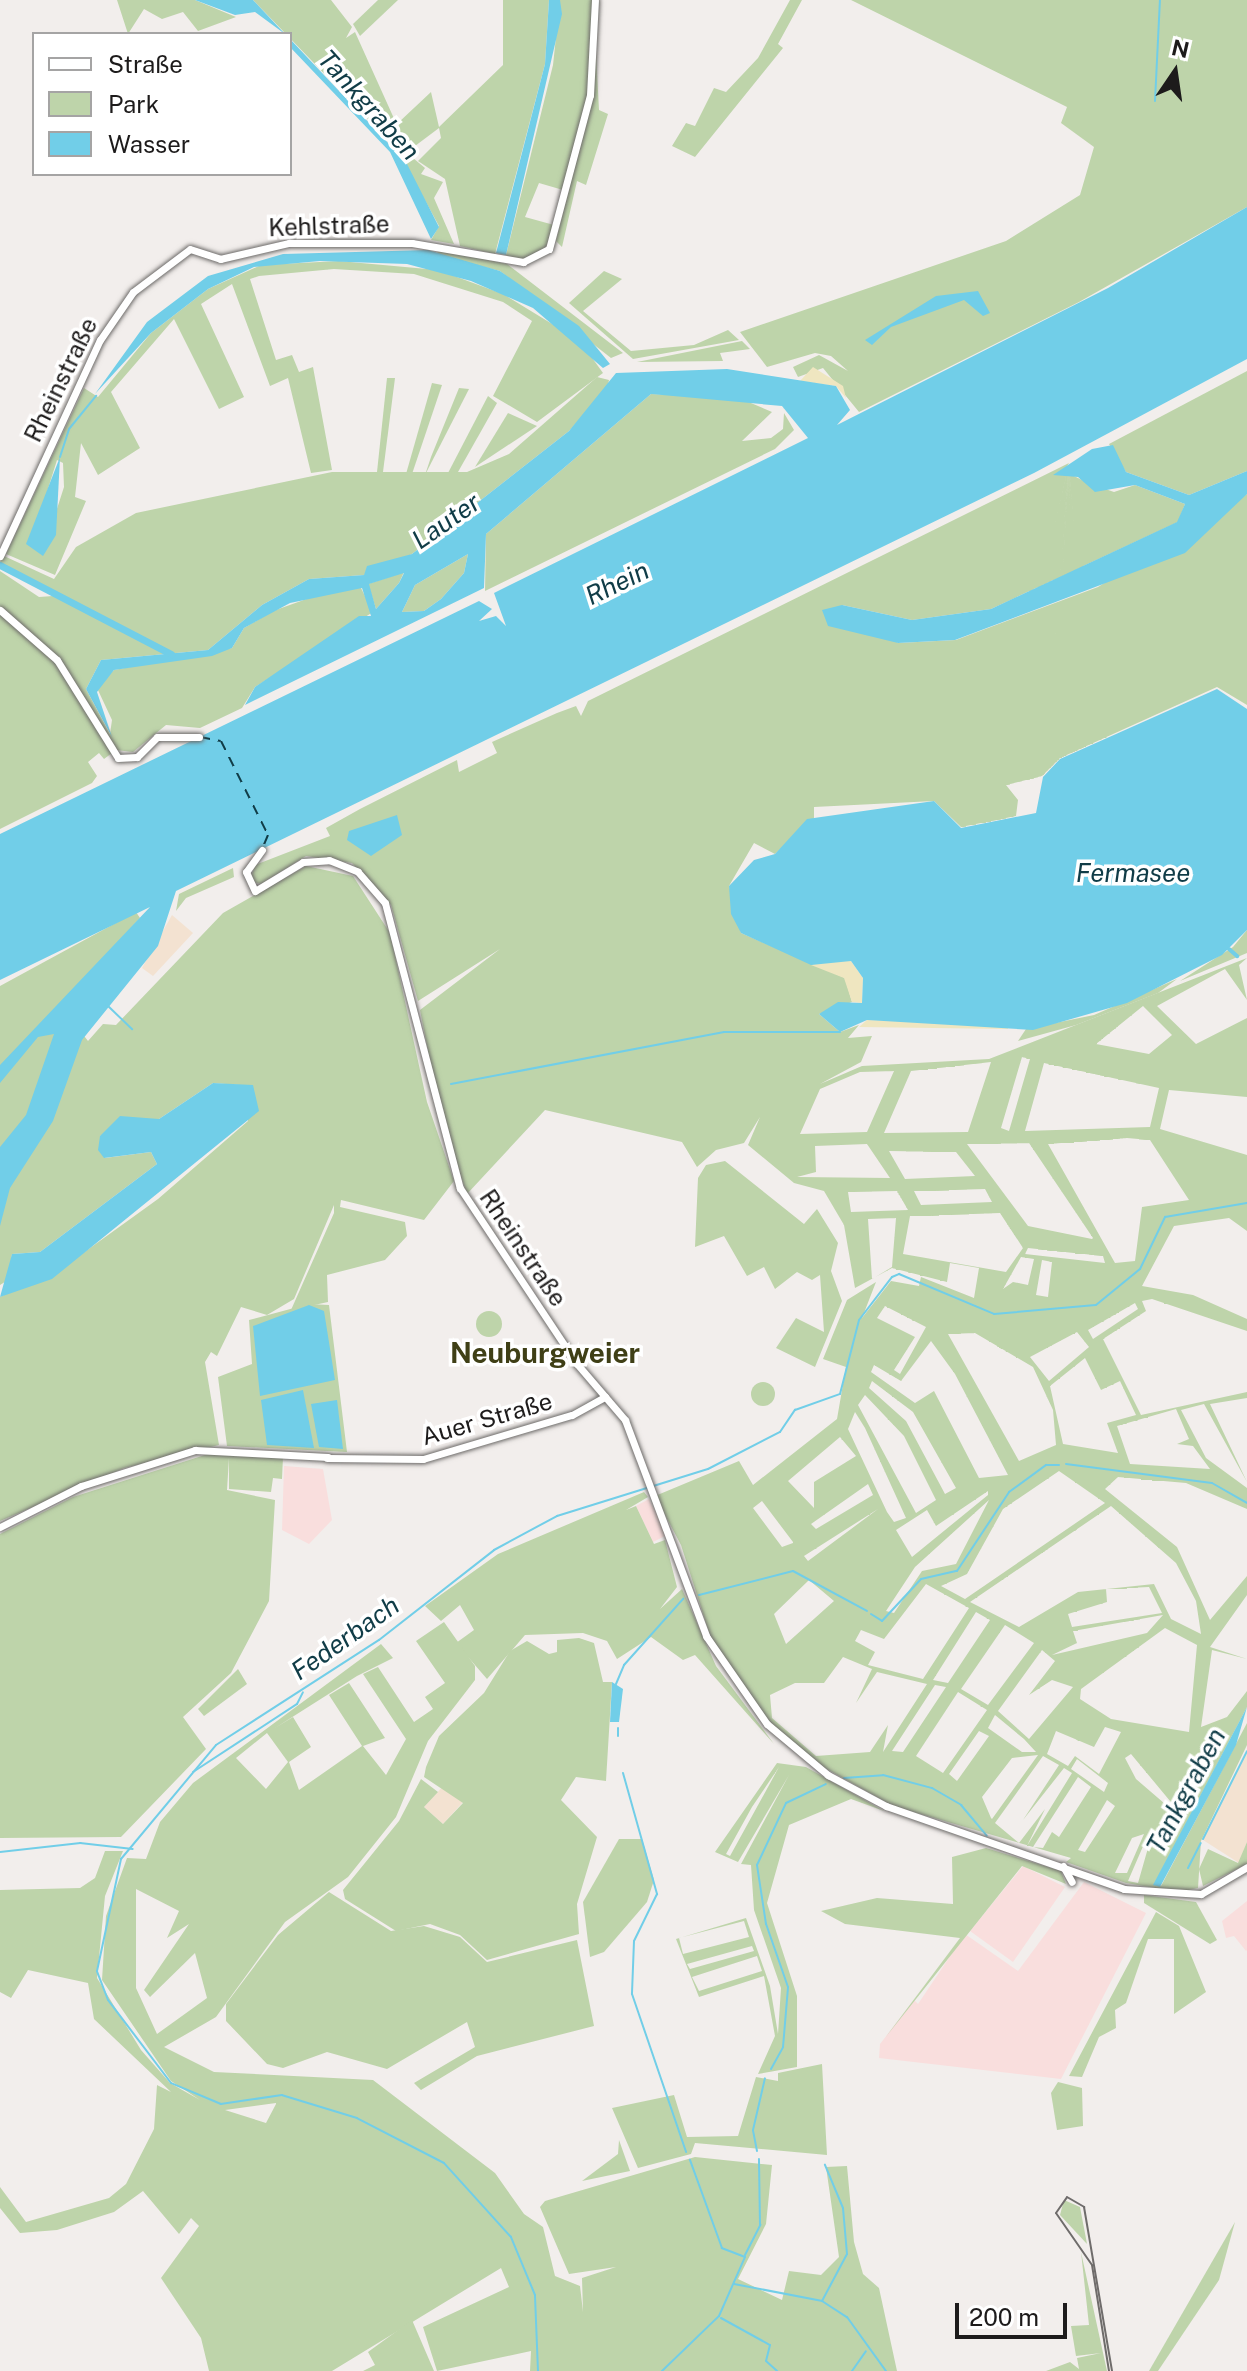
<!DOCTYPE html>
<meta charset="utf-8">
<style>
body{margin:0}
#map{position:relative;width:1247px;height:2371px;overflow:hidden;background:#f2eeec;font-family:"Public Sans",sans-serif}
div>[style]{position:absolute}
.commercial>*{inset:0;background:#f9dedd}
.industrial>*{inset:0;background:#f3e2d1}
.green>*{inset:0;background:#bed4aa}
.round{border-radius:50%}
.sand>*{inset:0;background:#efe6c0}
.water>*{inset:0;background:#71cee8}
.stream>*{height:2px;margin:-1px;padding:0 1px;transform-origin:1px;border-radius:1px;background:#71cee8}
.canal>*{height:4px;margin:-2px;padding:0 2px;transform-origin:2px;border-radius:2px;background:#71cee8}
.river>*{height:7px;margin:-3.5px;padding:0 3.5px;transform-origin:3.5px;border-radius:3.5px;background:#71cee8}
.ferry>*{height:2px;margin-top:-1px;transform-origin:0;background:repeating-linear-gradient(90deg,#103c47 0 10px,transparent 0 18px)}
.roads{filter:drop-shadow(0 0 2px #6d6b69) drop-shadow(0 0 2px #6d6b69)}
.secondary>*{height:7px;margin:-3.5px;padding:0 3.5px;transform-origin:3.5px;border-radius:3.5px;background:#fff}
.tram>*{height:2px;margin:-1px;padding:0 1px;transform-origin:1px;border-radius:1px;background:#6f6c6b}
span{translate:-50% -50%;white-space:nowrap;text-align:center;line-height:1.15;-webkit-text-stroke:7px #fff;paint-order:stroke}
.street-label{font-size:24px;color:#1d1b1b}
.water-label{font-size:26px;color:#103c47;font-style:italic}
.quarter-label{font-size:28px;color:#3f3f16;font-weight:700}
.legend{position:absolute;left:32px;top:32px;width:260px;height:144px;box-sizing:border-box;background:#fff;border:2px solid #a5a4a4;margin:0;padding:10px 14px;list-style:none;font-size:24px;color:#1d1b1b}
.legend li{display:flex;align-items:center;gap:16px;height:40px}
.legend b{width:40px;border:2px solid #a5a4a4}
.north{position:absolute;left:1135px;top:32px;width:80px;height:80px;-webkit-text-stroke:6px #fff;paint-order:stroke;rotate:13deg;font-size:22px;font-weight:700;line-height:32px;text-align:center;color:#1d1b1b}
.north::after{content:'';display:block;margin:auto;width:28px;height:36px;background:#1d1b1b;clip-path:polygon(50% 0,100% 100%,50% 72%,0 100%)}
.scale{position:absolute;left:955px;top:2303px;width:112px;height:36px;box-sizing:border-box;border:4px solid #1d1b1b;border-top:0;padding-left:10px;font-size:24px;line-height:28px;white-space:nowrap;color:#1d1b1b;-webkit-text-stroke:6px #fff;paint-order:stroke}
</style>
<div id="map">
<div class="commercial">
<div style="clip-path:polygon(284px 1466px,323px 1469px,332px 1520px,309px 1544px,282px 1530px)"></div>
<div style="clip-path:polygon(649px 1499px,667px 1535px,653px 1542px,636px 1506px)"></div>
<div style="clip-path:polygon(1023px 1866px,1065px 1887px,1013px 1962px,970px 1931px)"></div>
<div style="clip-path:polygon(1084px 1882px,1146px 1913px,1061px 2079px,879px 2058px,880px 2044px,914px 2000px,918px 2004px,965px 1934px,1018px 1971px)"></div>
<div style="clip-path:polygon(1247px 1901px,1247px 1950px,1246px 1951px,1234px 1936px,1226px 1938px,1222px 1921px)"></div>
</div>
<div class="industrial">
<div style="clip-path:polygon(172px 915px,193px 933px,153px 976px,142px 968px)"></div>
<div style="clip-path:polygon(1247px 1752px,1247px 1842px,1239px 1863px,1203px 1840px)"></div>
<div style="clip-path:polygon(444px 1785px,463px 1802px,443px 1824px,424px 1807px)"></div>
</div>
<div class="green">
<div style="clip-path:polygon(117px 0,195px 0,236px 17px,198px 31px,183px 12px,162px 19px,144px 9px,128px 34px)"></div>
<div style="clip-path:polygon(253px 0,331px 0,352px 27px,346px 38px,355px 32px,401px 134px,398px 123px,431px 92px,439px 127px,503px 65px,503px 0,549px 0,545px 64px,495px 254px,460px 246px,445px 179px,418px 161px,441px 138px,439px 128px,411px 149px,404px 141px,413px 158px,425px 168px,421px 174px,443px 182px,434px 198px,454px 244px,431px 240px,439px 226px,397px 149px)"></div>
<div style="clip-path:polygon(378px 0,398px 0,360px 36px,353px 24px)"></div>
<div style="clip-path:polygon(evenodd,560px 0,593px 0,588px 95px,558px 230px,541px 253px,517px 261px,506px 255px,553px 65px,560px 0,539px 183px,563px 190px,554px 225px,525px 217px,539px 183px)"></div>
<div style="clip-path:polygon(790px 0,802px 0,778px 44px,783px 48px,695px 157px,672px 146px,686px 123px,695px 126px,714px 88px,726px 92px,758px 58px)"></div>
<div style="clip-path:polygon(851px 0,1247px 0,1247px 207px,1079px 302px,859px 412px,823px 368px,798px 377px,793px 367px,819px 355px,848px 371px,831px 356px,815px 353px,767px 367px,740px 332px,1006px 241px,1080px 195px,1094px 147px,1061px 123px,1067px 107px)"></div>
<div style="clip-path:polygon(595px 33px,599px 110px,608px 114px,586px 185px,577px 181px,562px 247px,556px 241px,590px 106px)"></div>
<div style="clip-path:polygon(438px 249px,507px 264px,623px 353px,611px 358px,500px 271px,437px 255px)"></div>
<div style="clip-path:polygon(evenodd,339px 261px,438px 270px,503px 294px,580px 341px,603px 373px,537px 422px,493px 396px,532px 321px,503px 302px,414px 274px,334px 269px,259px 276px,250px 279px,276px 360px,292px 355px,299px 372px,313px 367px,332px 470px,311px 473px,288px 378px,270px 386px,232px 284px,201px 304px,244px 397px,219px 409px,174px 319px,111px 392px,140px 448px,98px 475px,81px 443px,75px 497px,86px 501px,55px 575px,6px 554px,84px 388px,98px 397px,151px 333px,208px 289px,261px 265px,339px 261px,57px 460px,63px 463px,64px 487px,55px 515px,47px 492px,57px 460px)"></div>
<div style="clip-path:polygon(604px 271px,622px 279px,583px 311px,631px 351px,694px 345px,728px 330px,739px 340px,633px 359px,569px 303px)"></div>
<div style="clip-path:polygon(742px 341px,750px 349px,720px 353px,723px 361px,637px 362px)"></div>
<div style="clip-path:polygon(1247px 371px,1247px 471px,1189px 495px,1126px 472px,1109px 444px)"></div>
<div style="clip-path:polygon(597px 377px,609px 380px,607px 389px,569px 431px,412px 554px,364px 575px,309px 579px,262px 605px,208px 650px,101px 660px,86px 689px,110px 734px,112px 720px,97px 688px,114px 670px,232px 648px,244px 628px,273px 611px,340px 587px,360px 586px,373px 612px,255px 687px,242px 708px,200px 728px,166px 725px,133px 752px,116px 750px,104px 759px,99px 753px,88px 762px,97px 776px,92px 783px,0 829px,0 571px,39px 597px,53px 596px,0 562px,4px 556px,54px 579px,76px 547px,136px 513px,332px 472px,467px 472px,509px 454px)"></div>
<div style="clip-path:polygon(387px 378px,395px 378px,383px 472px,377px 472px)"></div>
<div style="clip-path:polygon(432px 383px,442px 385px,412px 474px,406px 474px)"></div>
<div style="clip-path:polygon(459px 388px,469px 389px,425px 475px,431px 457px)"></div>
<div style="clip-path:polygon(651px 394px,739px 398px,772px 412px,742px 441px,771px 438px,783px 429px,784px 413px,794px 430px,775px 449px,485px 591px,486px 534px)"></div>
<div style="clip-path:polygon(488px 396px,497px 403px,458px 472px,448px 473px)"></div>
<div style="clip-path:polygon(508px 413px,537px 426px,475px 467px)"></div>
<div style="clip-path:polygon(evenodd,1069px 463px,1064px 471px,1088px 483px,1114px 492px,1135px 485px,1185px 504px,1178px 522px,991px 609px,912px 620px,842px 605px,898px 643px,956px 640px,1098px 587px,1247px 494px,1247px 705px,1217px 687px,1060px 758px,1042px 776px,1006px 785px,1018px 800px,1016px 816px,961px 827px,934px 801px,814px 807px,814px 818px,775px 854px,754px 843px,729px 886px,741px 933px,845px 978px,852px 1002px,819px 1014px,840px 1032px,859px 1025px,848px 1038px,872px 1036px,861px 1062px,820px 1084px,862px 1066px,989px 1059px,1247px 958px,1239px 965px,1247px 1000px,1225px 969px,1157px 1006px,1196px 1044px,1247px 1018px,1247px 1097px,1169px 1090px,1160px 1129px,1247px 1155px,1247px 1231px,1229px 1218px,1174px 1226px,1142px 1286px,1193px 1295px,1247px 1319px,1247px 1331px,1152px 1299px,1142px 1301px,1146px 1311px,1103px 1339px,1141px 1415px,1247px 1392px,1247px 1398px,1210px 1404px,1247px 1482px,1204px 1404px,1181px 1410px,1206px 1458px,1247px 1488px,1247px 1509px,1186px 1483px,1118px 1477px,1105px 1489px,1177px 1547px,1210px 1620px,1247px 1576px,1247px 1595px,1210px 1647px,1247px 1659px,1212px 1650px,1201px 1727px,1227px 1717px,1247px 1691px,1247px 1707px,1154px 1885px,1161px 1886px,1247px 1723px,1247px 1745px,1201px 1841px,1198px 1888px,1179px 1892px,1126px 1883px,1066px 1862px,1071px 1858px,893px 1806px,807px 1758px,769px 1724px,713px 1645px,681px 1545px,655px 1496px,739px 1461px,753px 1485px,837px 1419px,846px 1367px,823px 1359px,847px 1300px,876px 1282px,862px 1318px,891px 1281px,919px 1286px,921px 1277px,974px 1298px,979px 1268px,950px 1263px,947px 1282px,892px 1268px,855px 1288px,844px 1225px,824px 1191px,794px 1183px,748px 1145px,760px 1117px,744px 1143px,716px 1150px,697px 1167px,682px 1142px,545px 1110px,467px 1194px,442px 1122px,420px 1010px,500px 949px,418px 1001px,391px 905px,352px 863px,306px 856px,261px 884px,250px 881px,255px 865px,330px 836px,326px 828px,360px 809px,457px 760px,459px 772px,497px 753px,492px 742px,557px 713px,576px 706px,581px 716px,588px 701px,1069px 463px,1143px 1006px,1172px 1035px,1149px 1054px,1096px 1044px,1143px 1006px,1069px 463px,1022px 1057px,1030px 1059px,1009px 1131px,1001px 1128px,1022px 1057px,1069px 463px,991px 1062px,968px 1132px,884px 1133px,911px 1071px,991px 1062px,1069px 463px,1044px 1063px,1159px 1088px,1150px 1127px,1025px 1131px,1044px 1063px,1069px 463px,894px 1071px,867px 1132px,800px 1134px,820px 1089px,860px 1072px,894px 1071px,1069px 463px,1127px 1138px,1150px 1140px,1189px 1200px,1142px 1207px,1135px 1261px,1115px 1263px,1048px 1144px,1127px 1138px,1069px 463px,1029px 1143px,1093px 1238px,1092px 1239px,1028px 1226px,967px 1144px,1029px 1143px,1069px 463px,867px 1144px,890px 1178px,797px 1177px,816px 1172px,815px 1146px,867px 1144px,1069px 463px,889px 1151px,956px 1152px,975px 1176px,905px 1179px,889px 1151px,1069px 463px,985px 1189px,992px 1202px,921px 1205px,914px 1191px,985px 1189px,1069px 463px,897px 1191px,908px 1210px,851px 1212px,848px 1192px,897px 1191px,1069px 463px,1000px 1213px,1023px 1248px,1006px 1272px,903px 1254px,910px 1216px,1000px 1213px,1069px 463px,896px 1218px,892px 1267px,872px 1279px,868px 1219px,896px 1218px,1069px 463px,1028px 1248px,1103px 1256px,1105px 1263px,1025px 1254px,1028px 1248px,1069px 463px,1021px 1257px,1034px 1259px,1028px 1285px,1013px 1282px,1003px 1289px,1021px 1257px,1069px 463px,1042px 1260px,1052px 1262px,1048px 1297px,1036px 1295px,1042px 1260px,1069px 463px,1135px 1303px,1138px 1309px,1093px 1339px,1088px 1330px,1135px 1303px,1069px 463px,885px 1306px,926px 1327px,900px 1374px,894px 1370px,915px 1337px,877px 1318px,885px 1306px,1069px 463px,1077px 1332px,1089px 1347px,1049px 1381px,1030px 1357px,1077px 1332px,1069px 463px,975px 1333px,1033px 1367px,1053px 1410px,1056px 1445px,1019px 1461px,948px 1334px,975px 1333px,1069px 463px,931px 1341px,955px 1374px,1008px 1475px,979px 1478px,934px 1391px,915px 1403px,871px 1372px,874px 1365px,901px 1381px,931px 1341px,1069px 463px,1085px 1358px,1101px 1390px,1120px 1381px,1136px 1415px,1107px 1423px,1118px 1453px,1063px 1444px,1050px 1386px,1085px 1358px,1069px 463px,872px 1381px,913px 1412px,956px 1488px,945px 1494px,906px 1421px,869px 1388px,872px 1381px,1069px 463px,865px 1395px,904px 1436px,936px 1500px,916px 1513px,858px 1405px,865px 1395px,1069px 463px,1176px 1409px,1189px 1439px,1177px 1444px,1193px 1446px,1210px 1469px,1130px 1464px,1117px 1426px,1176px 1409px,1069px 463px,855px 1412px,865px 1428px,906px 1518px,894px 1522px,887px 1512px,848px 1429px,855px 1412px,1069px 463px,840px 1437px,856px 1456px,814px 1482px,814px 1508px,788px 1481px,840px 1437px,1069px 463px,1059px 1471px,1105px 1503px,965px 1599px,941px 1586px,967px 1574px,1003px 1509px,1059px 1471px,1069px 463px,868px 1484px,873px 1495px,816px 1529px,811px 1524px,868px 1484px,1069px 463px,988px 1491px,988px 1495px,912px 1557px,896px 1530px,927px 1510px,936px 1526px,988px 1491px,1069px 463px,989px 1500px,956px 1564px,922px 1571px,894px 1613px,886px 1611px,915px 1567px,989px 1500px,1069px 463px,762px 1501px,793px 1542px,793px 1543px,782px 1547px,753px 1508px,762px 1501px,1069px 463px,1111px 1506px,1176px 1563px,1196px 1601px,1201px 1634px,1171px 1619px,1154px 1584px,1078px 1592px,1019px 1627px,970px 1602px,1111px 1506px,1069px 463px,878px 1509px,808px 1561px,804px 1556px,878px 1509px,1069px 463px,809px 1580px,834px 1601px,786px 1644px,774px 1614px,809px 1580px,1069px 463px,926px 1584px,969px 1608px,923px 1679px,868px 1665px,875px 1652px,855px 1641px,861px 1630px,884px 1639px,926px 1584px,1069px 463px,1149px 1587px,1162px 1613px,1072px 1627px,1068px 1614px,1107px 1602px,1106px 1589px,1149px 1587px,1069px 463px,976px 1612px,990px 1620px,948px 1683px,933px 1680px,976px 1612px,1069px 463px,1163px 1615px,1147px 1633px,1052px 1655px,1077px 1643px,1073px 1631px,1163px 1615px,1069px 463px,1005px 1625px,1034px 1643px,988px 1705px,961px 1689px,1005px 1625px,1069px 463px,1165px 1628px,1197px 1645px,1189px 1732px,1111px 1719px,1080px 1699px,1081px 1689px,1165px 1628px,1069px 463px,1042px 1650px,1055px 1661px,1029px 1695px,1052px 1680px,1073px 1687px,1029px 1739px,998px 1711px,1042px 1650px,1069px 463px,843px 1657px,872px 1669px,856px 1703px,877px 1672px,927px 1684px,883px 1752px,888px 1725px,870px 1752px,816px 1756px,772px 1718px,770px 1695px,795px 1683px,824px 1683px,843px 1657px,1069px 463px,935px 1685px,946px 1687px,903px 1752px,892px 1751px,935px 1685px,1069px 463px,958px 1692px,987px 1710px,943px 1773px,916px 1756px,958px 1692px,1069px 463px,995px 1715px,1024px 1739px,1036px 1752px,1022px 1752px,988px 1728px,995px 1715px,1069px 463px,1105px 1727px,1121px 1732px,1099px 1774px,1075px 1756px,1068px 1766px,1047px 1754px,1056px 1731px,1094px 1747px,1105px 1727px,1069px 463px,979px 1731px,989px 1736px,957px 1781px,949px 1774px,979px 1731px,1069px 463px,1131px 1754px,1180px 1813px,1179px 1816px,1136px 1779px,1125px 1758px,1131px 1754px,1069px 463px,1038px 1755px,992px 1819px,991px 1818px,982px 1797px,1012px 1758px,1038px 1755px,1069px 463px,1043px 1756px,1059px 1765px,1023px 1820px,1064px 1768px,1072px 1773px,1027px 1846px,1045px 1809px,1019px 1843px,995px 1823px,1043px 1756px,1069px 463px,1077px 1759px,1108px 1783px,1104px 1792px,1071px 1769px,1077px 1759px,1069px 463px,1078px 1777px,1091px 1787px,1059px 1837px,1052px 1832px,1043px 1848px,1033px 1847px,1078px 1777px,1069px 463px,1107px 1800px,1115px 1806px,1085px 1852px,1078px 1850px,1107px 1800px,1069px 463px,1144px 1834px,1127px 1873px,1115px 1873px,1132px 1838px,1144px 1834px,1069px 463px,1150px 1841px,1138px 1883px,1128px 1881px,1144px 1844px,1150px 1841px)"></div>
<div style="clip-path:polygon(468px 554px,464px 573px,441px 599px,424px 611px,402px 612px,415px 585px)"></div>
<div style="clip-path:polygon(404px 572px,399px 583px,376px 609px,368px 584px)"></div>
<div style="clip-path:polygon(306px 866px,353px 876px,390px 933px,427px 1102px,454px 1181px,424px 1220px,341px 1200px,340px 1207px,405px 1222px,407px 1236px,385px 1260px,327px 1275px,328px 1302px,291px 1310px,334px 1213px,334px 1205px,294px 1299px,267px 1315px,241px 1307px,217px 1356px,211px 1352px,205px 1362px,219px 1445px,124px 1468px,0 1521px,0 1297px,72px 1261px,158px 1199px,248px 1121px,239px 1085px,213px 1083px,159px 1119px,100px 1136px,105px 1158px,151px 1152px,157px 1164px,40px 1252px,12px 1254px,8px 1280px,0 1285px,0 986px,136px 912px,140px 918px,104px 957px,81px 1032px,88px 1041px,103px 1024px,116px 1025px,223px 913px)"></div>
<div style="clip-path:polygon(233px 868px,234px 877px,186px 898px,176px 911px,179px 894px)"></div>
<div style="clip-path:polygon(1247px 930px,1247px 953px,1180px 981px,1233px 947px)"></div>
<div style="clip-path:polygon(1177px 979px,1158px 993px,1076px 1025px,1018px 1041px,1026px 1029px,1094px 1015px)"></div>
<div style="clip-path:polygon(725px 1161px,804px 1224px,817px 1209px,838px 1243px,831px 1271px,842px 1301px,815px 1367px,776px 1348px,796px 1318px,824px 1332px,820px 1275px,812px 1280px,797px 1272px,775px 1289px,764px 1267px,747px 1276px,724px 1236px,695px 1247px,698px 1178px,706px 1165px)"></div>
<div style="clip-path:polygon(309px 1304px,329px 1305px,347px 1452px,227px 1446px,218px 1377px,252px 1364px,249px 1320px)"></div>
<div class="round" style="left:476px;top:1311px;width:26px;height:26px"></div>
<div class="round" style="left:751px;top:1382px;width:24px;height:24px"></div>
<div style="clip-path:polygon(208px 1454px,283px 1457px,282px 1479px,273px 1478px,271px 1492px,229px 1489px,229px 1458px,227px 1490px,275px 1500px,269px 1601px,231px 1673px,183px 1717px,206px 1749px,121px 1837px,0 1838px,0 1534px,73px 1497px)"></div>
<div style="clip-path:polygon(644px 1492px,648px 1497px,626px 1510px,636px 1506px,654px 1544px,665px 1540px,677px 1587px,660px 1609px,682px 1589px,716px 1666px,774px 1744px,695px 1655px,683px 1660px,651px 1637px,617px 1659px,607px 1641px,583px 1633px,525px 1635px,487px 1679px,456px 1643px,474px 1630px,460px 1605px,441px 1621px,425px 1606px,498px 1554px)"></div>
<div style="clip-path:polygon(evenodd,444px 1622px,475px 1666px,475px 1680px,428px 1741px,396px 1817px,348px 1877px,285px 1922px,216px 2017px,164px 2047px,214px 2072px,373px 2080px,495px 2173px,524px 2214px,543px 2227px,555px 2276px,580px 2286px,583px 2312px,582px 2278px,616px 2267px,569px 2274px,540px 2207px,545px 2201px,695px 2157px,772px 2165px,766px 2224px,738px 2279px,782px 2300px,789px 2271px,821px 2275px,839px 2257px,826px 2167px,847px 2166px,854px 2242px,863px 2274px,879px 2288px,897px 2371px,530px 2371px,531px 2351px,437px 2371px,423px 2327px,509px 2287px,501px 2268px,332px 2371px,209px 2371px,201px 2338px,161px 2278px,199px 2226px,191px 2218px,179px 2234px,143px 2191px,114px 2212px,57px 2230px,20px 2233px,0 2208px,0 2187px,26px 2222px,109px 2198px,126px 2184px,154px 2129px,157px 2085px,171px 2092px,94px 2019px,88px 1983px,28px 1970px,11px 1998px,0 1992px,0 1890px,80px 1888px,95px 1878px,105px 1851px,123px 1851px,105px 1896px,97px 1978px,141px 2050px,170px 2083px,200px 2100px,171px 2081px,102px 1980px,106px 1916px,127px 1858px,146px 1859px,160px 1822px,193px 1783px,381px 1644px,393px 1658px,357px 1676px,275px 1728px,293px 1717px,311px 1747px,289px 1762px,299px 1790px,362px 1746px,329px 1695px,349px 1683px,385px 1738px,363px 1746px,386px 1775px,406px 1739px,363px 1674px,378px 1667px,414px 1722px,433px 1709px,425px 1697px,445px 1683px,416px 1641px,444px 1622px,267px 1733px,288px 1762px,266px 1789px,236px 1758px,267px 1733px,444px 1622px,136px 1889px,179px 1911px,167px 1938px,189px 1924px,144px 1990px,150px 1997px,195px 1953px,207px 1998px,157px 2034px,136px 1988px,136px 1889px,444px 1622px,276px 2104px,266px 2123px,225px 2110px,276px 2103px,276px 2104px)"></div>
<div style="clip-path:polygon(579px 1638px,594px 1643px,603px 1682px,612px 1682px,606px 1781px,576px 1777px,561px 1800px,597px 1837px,577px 1904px,579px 1934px,487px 1960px,460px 1935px,430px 1924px,396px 1931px,345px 1899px,343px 1890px,399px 1821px,421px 1779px,438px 1792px,424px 1807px,443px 1824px,463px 1803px,424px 1777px,426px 1767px,439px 1736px,484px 1693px,510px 1651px,527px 1641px,549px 1654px,557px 1652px,557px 1640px)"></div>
<div style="clip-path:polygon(238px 1669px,247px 1684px,204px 1716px,198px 1709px)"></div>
<div style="clip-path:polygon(evenodd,777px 1763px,806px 1767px,884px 1811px,851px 1799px,789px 1825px,767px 1903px,797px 1996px,797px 2067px,758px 2074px,775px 2036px,764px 1976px,699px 1997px,676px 1939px,746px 1918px,770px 1986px,778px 2034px,781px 1988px,754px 1910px,751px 1865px,741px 1864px,789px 1775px,738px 1862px,715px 1852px,777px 1763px,779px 1767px,730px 1856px,726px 1854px,752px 1807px,779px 1767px,777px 1763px,744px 1921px,749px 1937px,683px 1954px,679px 1938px,744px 1921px,777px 1763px,752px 1946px,754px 1951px,690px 1969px,687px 1964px,752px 1946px,777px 1763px,757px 1956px,762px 1971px,699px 1991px,692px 1977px,757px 1956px)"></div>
<div style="clip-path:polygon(619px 1839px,642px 1839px,654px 1880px,647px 1902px,604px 1952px,590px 1957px,583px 1902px)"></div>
<div style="clip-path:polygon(1247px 1842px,1247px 1864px,1203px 1886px,1199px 1869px,1208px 1849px,1238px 1863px)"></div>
<div style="clip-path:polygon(986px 1848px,1061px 1871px,1066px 1884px,1022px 1866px,885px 2038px,960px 1938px,845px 1924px,821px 1911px,877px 1898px,953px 1904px,952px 1857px)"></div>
<div style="clip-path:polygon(329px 1892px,391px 1931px,424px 1926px,460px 1937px,487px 1962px,577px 1940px,594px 2026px,477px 2056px,421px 2090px,414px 2083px,475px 2047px,467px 2022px,387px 2069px,327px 2052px,283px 2068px,267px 2064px,226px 2021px,226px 2004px,278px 1935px)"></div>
<div style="clip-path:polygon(1144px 1895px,1196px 1902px,1217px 1940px,1210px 1944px,1144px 1903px)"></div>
<div style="clip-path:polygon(1156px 1912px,1179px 1926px,1206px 1992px,1174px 2014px,1174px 1939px,1148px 1939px,1126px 2003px,1115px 2010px,1116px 2028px,1099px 2037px,1082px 2077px,1069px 2076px)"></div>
<div style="clip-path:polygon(822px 2064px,827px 2155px,695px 2143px,691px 2154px,638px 2168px,612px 2108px,674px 2095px,687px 2137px,738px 2136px,756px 2077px,778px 2081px,778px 2073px)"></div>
<div style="clip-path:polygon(1058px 2082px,1082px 2088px,1083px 2126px,1057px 2130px,1051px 2093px)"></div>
<div style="clip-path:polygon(619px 2140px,630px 2171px,582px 2181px,618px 2154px)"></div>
<div style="clip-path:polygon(1064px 2200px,1080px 2207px,1087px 2244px,1060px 2215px)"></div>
<div style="clip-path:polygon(1235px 2222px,1219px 2280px,1158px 2371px,1149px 2371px)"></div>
<div style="clip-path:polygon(1081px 2252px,1107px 2371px,1046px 2371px,1070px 2362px,1079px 2369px,1077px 2358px,1101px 2353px,1076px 2356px,1071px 2326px,1089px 2325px)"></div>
<div style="clip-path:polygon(412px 2320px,434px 2371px,363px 2371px,375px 2365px,368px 2352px)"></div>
</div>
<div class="sand">
<div style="clip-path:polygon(813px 367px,843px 386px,846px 398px,836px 386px,800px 381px)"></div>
<div style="clip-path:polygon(833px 958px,851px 961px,863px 978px,862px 1003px,852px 1002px,844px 978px,811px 965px)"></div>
<div style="clip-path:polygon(867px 1020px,1008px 1023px,1008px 1029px,859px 1027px)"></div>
</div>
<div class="water">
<div style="clip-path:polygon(195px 0,253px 0,285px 34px,255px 12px,235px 15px)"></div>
<div style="clip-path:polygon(549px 0,560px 0,562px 14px,506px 255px,496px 253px,545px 64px)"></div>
<div style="clip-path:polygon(290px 39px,406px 162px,439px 227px,431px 239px,390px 152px,290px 47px)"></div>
<div style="clip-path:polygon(evenodd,1247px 207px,1247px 359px,1034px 473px,176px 891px,158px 946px,82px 1040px,53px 1121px,10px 1188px,0 1226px,0 1147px,26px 1115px,54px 1034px,38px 1037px,0 1083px,0 1065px,150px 907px,0 980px,0 834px,479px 601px,492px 609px,479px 621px,496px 616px,506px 626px,494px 593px,808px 438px,782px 406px,651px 394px,486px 534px,484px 588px,245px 705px,255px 687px,359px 616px,371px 616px,362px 588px,290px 603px,244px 628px,232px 648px,212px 656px,114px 670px,97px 692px,112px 737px,86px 689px,101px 660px,208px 650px,262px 605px,309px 579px,364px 575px,367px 566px,412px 554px,569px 431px,616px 373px,727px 369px,836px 386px,850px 410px,837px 425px,1108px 288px,1247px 207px,468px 554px,464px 573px,441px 599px,424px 611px,402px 612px,415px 585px,468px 554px,1247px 207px,404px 573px,399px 583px,376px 609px,369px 584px,404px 573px)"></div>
<div style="clip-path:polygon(428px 250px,500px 271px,579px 326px,610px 364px,603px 368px,533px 308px,471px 281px,407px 264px,320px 261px,254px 267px,208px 289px,151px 333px,95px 394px,147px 322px,208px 276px,283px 254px)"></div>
<div style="clip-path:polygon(978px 291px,990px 313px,983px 316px,964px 300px,891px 327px,872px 345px,865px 340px,936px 296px)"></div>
<div style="clip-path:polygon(1113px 445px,1126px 472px,1189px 495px,1247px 471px,1247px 494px,1185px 553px,955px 640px,898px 643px,828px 626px,822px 610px,842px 605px,912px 620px,991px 609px,1177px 522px,1185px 504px,1135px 485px,1095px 492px,1078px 477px,1053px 475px,1092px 449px)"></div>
<div style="clip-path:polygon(60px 457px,56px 535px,43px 556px,26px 544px)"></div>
<div style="clip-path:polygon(1217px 689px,1247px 709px,1247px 930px,1222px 955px,1127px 1003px,1033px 1030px,867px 1020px,840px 1032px,819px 1014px,838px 1002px,862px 1003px,863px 978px,851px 961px,811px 965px,741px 933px,731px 914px,729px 886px,754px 860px,775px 854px,807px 819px,934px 801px,961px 828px,1036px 813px,1043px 777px,1060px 759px)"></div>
<div style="clip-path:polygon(397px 815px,402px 835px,371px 856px,347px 840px,349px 831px)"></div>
<div style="clip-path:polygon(213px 1083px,253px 1085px,259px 1111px,52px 1279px,0 1297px,12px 1254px,40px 1252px,157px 1164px,151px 1152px,104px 1158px,98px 1150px,100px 1136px,120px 1116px,159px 1119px)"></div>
<div style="clip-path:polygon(309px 1305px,324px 1311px,335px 1380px,260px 1396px,253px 1326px)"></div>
<div style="clip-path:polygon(303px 1390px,314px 1448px,267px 1445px,261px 1400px)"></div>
<div style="clip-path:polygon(337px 1400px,343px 1449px,319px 1447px,311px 1404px)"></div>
<div style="clip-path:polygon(612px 1682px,623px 1689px,619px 1722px,610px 1722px)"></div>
<div style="clip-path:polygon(1247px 1707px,1236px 1745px,1160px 1887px,1153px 1885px)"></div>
</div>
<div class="stream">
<div style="left:1155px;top:101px;width:101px;rotate:-87.2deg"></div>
<div style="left:60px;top:457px;width:29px;rotate:-72deg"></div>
<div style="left:69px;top:429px;width:43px;rotate:-50.7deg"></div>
<div style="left:107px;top:1005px;width:35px;rotate:44deg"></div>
<div style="left:451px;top:1084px;width:278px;rotate:-10.8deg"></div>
<div style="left:724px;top:1032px;width:116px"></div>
<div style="left:1066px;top:1464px;width:147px;rotate:7.4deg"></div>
<div style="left:1212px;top:1483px;width:40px;rotate:29.7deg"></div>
<div style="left:699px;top:1595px;width:97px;rotate:-14.3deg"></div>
<div style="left:793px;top:1571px;width:84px;rotate:28.4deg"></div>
<div style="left:871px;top:1614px;width:13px;rotate:32deg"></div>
<div style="left:882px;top:1621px;width:57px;rotate:-47.1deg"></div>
<div style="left:921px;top:1579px;width:37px;rotate:-13deg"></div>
<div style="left:957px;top:1571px;width:95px;rotate:-56.6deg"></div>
<div style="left:1009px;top:1492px;width:46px;rotate:-36.1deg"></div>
<div style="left:1046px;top:1465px;width:13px"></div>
<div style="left:616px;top:1684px;width:21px;rotate:-67deg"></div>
<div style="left:624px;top:1665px;width:89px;rotate:-48.2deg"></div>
<div style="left:618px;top:1736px;width:8px;rotate:-90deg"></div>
<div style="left:193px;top:1772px;width:124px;rotate:-33.2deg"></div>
<div style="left:297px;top:1704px;width:13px;rotate:-63deg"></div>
<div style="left:623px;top:1773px;width:126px;rotate:74.3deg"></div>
<div style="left:657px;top:1894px;width:52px;rotate:116.1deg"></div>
<div style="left:634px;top:1941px;width:53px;rotate:92.2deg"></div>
<div style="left:632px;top:1994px;width:167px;rotate:71.1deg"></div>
<div style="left:844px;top:1778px;width:39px;rotate:-4deg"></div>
<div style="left:883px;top:1775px;width:51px;rotate:14.9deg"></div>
<div style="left:932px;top:1788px;width:34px;rotate:30deg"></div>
<div style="left:961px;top:1805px;width:40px;rotate:50deg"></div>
<div style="left:1203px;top:1839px;width:98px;rotate:-63.4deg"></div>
<div style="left:0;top:1852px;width:81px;rotate:-6.4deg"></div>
<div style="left:80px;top:1843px;width:53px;rotate:6.5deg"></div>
<div style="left:1188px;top:1868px;width:28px;rotate:-63deg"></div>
<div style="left:771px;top:2069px;width:25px;rotate:-61deg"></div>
<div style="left:783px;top:2047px;width:60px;rotate:-85.2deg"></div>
<div style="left:788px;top:1987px;width:67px;rotate:-109.2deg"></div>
<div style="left:766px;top:1924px;width:60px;rotate:-98.7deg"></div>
<div style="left:757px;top:1865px;width:68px;rotate:-64.9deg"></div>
<div style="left:786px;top:1803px;width:44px;rotate:-25.4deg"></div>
<div style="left:757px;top:2151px;width:21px;rotate:-101deg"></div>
<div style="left:753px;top:2130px;width:53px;rotate:-77deg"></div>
<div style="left:745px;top:2255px;width:34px;rotate:-63deg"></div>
<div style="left:760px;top:2225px;width:66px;rotate:-90.9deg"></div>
<div style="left:734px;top:2284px;width:90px;rotate:10.9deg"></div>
<div style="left:822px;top:2301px;width:30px;rotate:33deg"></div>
<div style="left:847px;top:2317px;width:67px;rotate:54.2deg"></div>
<div style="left:822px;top:2301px;width:53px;rotate:-62deg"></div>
<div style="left:847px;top:2254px;width:46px;rotate:-95deg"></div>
<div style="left:843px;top:2208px;width:47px;rotate:-112.7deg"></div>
<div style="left:721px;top:2318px;width:56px;rotate:28.9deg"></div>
<div style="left:770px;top:2345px;width:16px;rotate:104deg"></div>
<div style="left:766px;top:2361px;width:15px;rotate:42deg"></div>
<div style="left:538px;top:2371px;width:76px;rotate:-92.3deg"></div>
<div style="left:535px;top:2295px;width:63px;rotate:-112.5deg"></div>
<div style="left:511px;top:2237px;width:100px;rotate:-132.2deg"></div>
<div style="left:444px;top:2163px;width:98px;rotate:-152.7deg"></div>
<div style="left:357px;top:2118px;width:78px;rotate:-163deg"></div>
<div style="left:282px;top:2095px;width:62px;rotate:171.6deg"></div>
<div style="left:221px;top:2104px;width:54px;rotate:-157.2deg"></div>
<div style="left:171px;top:2083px;width:104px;rotate:-127.2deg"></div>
<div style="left:108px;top:2000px;width:31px;rotate:-111deg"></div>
<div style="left:97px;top:1971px;width:115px;rotate:-77.9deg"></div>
<div style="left:121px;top:1859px;width:148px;rotate:-50.2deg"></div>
<div style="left:216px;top:1745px;width:194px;rotate:-32.8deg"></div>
<div style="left:379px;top:1640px;width:146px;rotate:-38deg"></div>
<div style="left:494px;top:1550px;width:72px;rotate:-28.4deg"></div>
<div style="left:557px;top:1516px;width:158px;rotate:-17.3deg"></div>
<div style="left:708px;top:1469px;width:81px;rotate:-27.2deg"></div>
<div style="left:780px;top:1432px;width:27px;rotate:-56deg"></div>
<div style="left:795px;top:1410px;width:48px;rotate:-19.6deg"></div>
<div style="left:840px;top:1394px;width:76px;rotate:-75.6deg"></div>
<div style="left:859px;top:1320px;width:54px;rotate:-52.5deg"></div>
<div style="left:892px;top:1277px;width:8px;rotate:-23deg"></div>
<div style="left:899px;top:1274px;width:103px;rotate:22.8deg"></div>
<div style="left:994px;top:1314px;width:102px;rotate:-5deg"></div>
<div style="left:1096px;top:1305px;width:57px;rotate:-39.3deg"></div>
<div style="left:1140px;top:1269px;width:58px;rotate:-64.3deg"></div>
<div style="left:1165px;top:1217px;width:83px;rotate:-9.7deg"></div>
<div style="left:662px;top:2371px;width:79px;rotate:-44deg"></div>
<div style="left:719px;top:2316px;width:64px;rotate:-66.2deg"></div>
<div style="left:745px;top:2257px;width:25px;rotate:-159deg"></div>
<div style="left:722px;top:2248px;width:94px;rotate:-110deg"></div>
<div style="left:852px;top:2371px;width:24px;rotate:-55deg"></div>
</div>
<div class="canal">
<div style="left:1229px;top:949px;width:11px;rotate:41deg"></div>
</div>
<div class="river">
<div style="left:0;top:565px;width:193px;rotate:27.5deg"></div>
</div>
<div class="ferry">
<div style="left:200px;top:737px;width:21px;rotate:11deg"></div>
<div style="left:221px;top:741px;width:105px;rotate:63.4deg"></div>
<div style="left:268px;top:835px;width:15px;rotate:113deg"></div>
</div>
<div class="roads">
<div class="secondary">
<div style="left:0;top:556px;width:238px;rotate:-65.2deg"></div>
<div style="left:100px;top:340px;width:58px;rotate:-55.5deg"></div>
<div style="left:133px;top:292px;width:71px;rotate:-37deg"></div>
<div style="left:190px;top:249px;width:32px;rotate:18deg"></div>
<div style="left:220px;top:259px;width:71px;rotate:-13.1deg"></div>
<div style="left:289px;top:243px;width:123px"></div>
<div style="left:412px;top:243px;width:113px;rotate:9.7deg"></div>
<div style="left:523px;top:262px;width:29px;rotate:-27deg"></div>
<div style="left:549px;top:249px;width:159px;rotate:-75.1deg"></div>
<div style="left:590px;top:95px;width:95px;rotate:-87deg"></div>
<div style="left:0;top:610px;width:76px;rotate:41.3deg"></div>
<div style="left:57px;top:660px;width:115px;rotate:58.1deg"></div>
<div style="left:118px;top:758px;width:19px;rotate:-3deg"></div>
<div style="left:137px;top:757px;width:28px;rotate:-45deg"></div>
<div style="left:157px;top:737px;width:42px"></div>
<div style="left:262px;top:850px;width:27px;rotate:126deg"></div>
<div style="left:246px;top:872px;width:21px;rotate:65deg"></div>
<div style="left:255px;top:891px;width:56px;rotate:-31.1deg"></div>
<div style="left:303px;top:862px;width:26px;rotate:-4deg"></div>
<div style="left:329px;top:860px;width:31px;rotate:22deg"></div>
<div style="left:358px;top:872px;width:41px;rotate:48.9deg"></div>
<div style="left:385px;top:903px;width:295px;rotate:75.3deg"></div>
<div style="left:460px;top:1188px;width:211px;rotate:56.4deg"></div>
<div style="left:577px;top:1364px;width:74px;rotate:49.4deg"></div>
<div style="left:625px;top:1420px;width:231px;rotate:69.4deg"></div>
<div style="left:706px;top:1636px;width:107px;rotate:55.3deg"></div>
<div style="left:767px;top:1724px;width:80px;rotate:39.9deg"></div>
<div style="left:828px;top:1775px;width:66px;rotate:28.1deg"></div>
<div style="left:886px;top:1806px;width:252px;rotate:19.2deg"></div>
<div style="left:1124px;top:1889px;width:77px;rotate:3.7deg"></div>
<div style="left:1201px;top:1894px;width:53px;rotate:-30.4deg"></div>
<div style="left:327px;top:1458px;width:96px;rotate:0.6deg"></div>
<div style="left:423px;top:1459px;width:155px;rotate:-16.5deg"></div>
<div style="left:572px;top:1415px;width:38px;rotate:-29deg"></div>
<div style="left:0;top:1527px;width:91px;rotate:-26.8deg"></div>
<div style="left:81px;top:1486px;width:120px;rotate:-17.5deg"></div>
<div style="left:195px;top:1450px;width:133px;rotate:3deg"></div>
<div style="left:1063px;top:1866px;width:18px;rotate:61deg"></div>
</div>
</div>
<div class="tram">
<div style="left:1109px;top:2371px;width:107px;rotate:-99.1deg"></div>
<div style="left:1092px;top:2265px;width:63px;rotate:-124.7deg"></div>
<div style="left:1056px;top:2213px;width:19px;rotate:-55deg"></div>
<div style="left:1067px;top:2197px;width:20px;rotate:30deg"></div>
<div style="left:1084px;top:2207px;width:166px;rotate:80.3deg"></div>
</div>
<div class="street-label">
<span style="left:329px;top:226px;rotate:-2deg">Kehlstraße</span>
<span style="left:61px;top:380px;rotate:-64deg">Rheinstraße</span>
<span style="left:523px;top:1248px;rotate:56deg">Rheinstraße</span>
<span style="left:487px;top:1419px;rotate:-16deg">Auer Straße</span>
</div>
<div class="water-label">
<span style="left:369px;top:105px;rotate:48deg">Tankgraben</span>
<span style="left:446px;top:521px;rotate:-35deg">Lauter</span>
<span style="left:617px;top:583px;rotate:-26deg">Rhein</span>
<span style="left:1133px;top:873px">Fermasee</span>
<span style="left:345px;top:1638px;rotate:-35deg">Federbach</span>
<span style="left:1186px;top:1791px;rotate:-62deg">Tankgraben</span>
</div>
<div class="quarter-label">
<span style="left:545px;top:1353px">Neuburgweier</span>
</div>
<ul class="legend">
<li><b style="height:10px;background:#fff"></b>Straße</li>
<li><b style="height:22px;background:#bed4aa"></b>Park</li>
<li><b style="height:22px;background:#71cee8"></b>Wasser</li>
</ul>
<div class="north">N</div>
<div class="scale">200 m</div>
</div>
